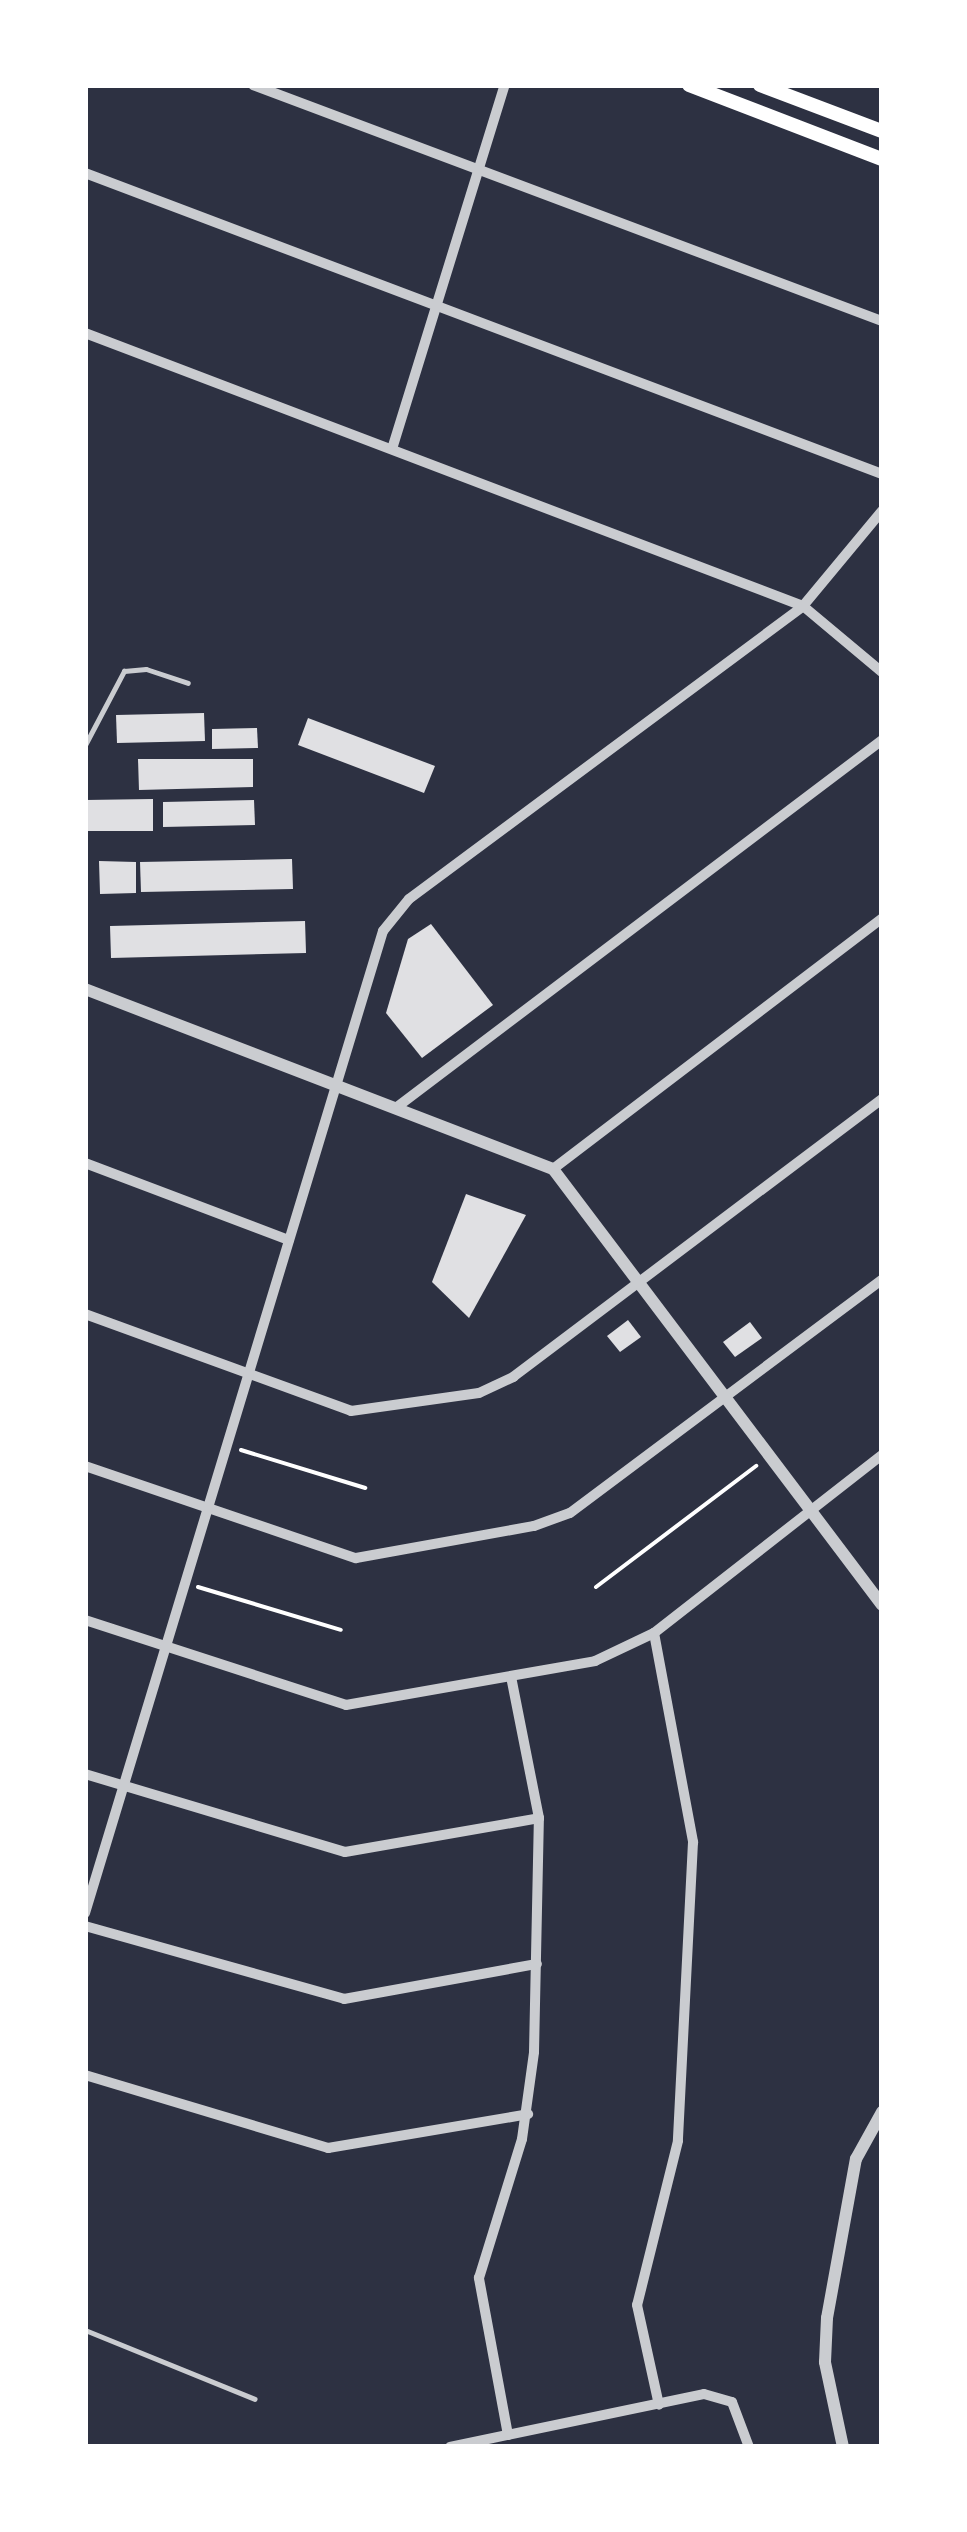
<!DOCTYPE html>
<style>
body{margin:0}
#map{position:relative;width:967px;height:2532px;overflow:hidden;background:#2d3142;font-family:"PT Sans Narrow",sans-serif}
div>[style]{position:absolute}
.building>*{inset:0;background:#e0e0e3}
.path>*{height:4px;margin:-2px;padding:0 2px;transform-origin:2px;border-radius:2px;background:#fff}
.service>*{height:5px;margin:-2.5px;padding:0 2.5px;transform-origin:2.5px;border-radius:2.5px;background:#caccd0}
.minor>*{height:10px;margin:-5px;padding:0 5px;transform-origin:5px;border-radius:5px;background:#caccd0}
.tertiary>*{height:12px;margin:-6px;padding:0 6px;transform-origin:6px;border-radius:6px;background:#caccd0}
.secondary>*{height:14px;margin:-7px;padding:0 7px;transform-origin:7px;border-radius:7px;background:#fff}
span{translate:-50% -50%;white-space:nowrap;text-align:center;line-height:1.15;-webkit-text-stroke:10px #fff;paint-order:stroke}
.frame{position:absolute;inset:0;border:88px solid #fff;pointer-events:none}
</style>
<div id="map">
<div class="building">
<div style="clip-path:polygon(204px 713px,205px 741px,117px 743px,116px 715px)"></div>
<div style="clip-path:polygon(308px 718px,435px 766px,424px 793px,298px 745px)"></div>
<div style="clip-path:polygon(257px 728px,258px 748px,212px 749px,212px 729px)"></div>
<div style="clip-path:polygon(138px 759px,253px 759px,253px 787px,139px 790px)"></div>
<div style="clip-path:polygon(153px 799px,153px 831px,85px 831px,85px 800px)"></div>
<div style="clip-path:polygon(254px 800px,255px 825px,163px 827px,163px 802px)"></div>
<div style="clip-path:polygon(292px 859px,293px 889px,141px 892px,140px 862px)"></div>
<div style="clip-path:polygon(99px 861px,136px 862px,136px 893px,100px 894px)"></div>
<div style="clip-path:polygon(305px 921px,306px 953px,111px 958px,110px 926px)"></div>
<div style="clip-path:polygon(431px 924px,493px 1005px,422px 1058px,386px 1013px,408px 939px)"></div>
<div style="clip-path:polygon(466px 1194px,526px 1215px,469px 1318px,432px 1282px)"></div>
<div style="clip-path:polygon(628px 1320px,641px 1337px,620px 1352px,607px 1336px)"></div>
<div style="clip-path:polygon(750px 1322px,762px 1338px,735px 1357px,723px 1342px)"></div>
</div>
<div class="path">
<div style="left:241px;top:1450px;width:130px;rotate:17deg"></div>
<div style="left:198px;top:1587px;width:149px;rotate:16.7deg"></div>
<div style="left:596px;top:1587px;width:201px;rotate:-37.1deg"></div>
</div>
<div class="service">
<div style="left:85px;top:745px;width:84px;rotate:-62.2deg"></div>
<div style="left:124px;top:671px;width:22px;rotate:-5deg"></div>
<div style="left:146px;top:669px;width:44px;rotate:18.4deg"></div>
<div style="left:85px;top:2330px;width:183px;rotate:22.1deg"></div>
</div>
<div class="minor">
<div style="left:253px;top:85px;width:672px;rotate:20.57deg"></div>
<div style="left:85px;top:173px;width:852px;rotate:20.69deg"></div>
<div style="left:85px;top:333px;width:768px;rotate:20.82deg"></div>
<div style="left:803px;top:606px;width:103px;rotate:39.9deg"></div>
<div style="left:392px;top:449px;width:381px;rotate:-72.8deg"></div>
<div style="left:397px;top:1107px;width:608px;rotate:-37.11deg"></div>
<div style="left:85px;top:1163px;width:218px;rotate:20.7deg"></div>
<div style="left:553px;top:1169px;width:414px;rotate:-37.3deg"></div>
<div style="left:85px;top:1314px;width:283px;rotate:20deg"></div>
<div style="left:351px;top:1411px;width:129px;rotate:-8deg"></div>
<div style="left:479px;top:1393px;width:38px;rotate:-25deg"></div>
<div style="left:513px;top:1377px;width:462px;rotate:-37deg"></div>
<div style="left:85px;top:1466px;width:286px;rotate:18.8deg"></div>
<div style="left:356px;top:1558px;width:181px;rotate:-10.2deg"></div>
<div style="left:534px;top:1526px;width:38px;rotate:-20deg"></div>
<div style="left:570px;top:1513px;width:389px;rotate:-36.8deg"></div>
<div style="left:85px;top:1620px;width:274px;rotate:18deg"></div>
<div style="left:346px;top:1705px;width:253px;rotate:-10deg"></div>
<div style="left:595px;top:1661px;width:65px;rotate:-25.4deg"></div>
<div style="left:654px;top:1633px;width:289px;rotate:-38deg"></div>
<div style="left:654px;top:1633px;width:213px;rotate:79.4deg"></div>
<div style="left:693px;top:1842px;width:299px;rotate:92.9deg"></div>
<div style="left:678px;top:2141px;width:169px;rotate:104deg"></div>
<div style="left:637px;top:2305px;width:102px;rotate:77.6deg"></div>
<div style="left:85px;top:1774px;width:271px;rotate:16.7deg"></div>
<div style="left:345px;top:1852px;width:197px;rotate:-9.9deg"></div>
<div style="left:85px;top:1913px;width:1026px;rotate:-73.12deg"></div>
<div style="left:383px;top:931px;width:41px;rotate:-50.9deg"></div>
<div style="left:409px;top:899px;width:491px;rotate:-36.6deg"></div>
<div style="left:803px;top:606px;width:124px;rotate:-50.3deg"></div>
<div style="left:85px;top:1926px;width:269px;rotate:15.7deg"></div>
<div style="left:344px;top:1999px;width:196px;rotate:-10.3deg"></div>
<div style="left:85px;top:2075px;width:254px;rotate:16.7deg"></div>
<div style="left:328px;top:2148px;width:203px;rotate:-9.6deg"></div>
<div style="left:508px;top:2435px;width:160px;rotate:-100.5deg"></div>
<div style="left:479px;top:2278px;width:145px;rotate:-72.8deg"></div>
<div style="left:522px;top:2139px;width:88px;rotate:-82.1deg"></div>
<div style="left:534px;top:2052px;width:234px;rotate:-88.8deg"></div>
<div style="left:539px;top:1818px;width:144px;rotate:-101.2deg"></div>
<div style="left:450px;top:2447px;width:259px;rotate:-11.8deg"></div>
<div style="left:704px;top:2394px;width:29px;rotate:16deg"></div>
<div style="left:732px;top:2402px;width:48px;rotate:69.3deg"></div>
</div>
<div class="tertiary">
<div style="left:85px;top:989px;width:501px;rotate:21.04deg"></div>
<div style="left:553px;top:1169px;width:546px;rotate:52.96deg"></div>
<div style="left:843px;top:2447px;width:87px;rotate:-102deg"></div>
<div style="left:825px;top:2362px;width:44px;rotate:-87.4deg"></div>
<div style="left:827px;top:2318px;width:162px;rotate:-79.7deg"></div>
<div style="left:856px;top:2159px;width:54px;rotate:-61deg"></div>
</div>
<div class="secondary">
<div style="left:689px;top:85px;width:207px;rotate:21deg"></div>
<div style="left:760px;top:85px;width:130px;rotate:20.7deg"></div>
</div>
<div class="frame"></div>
</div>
